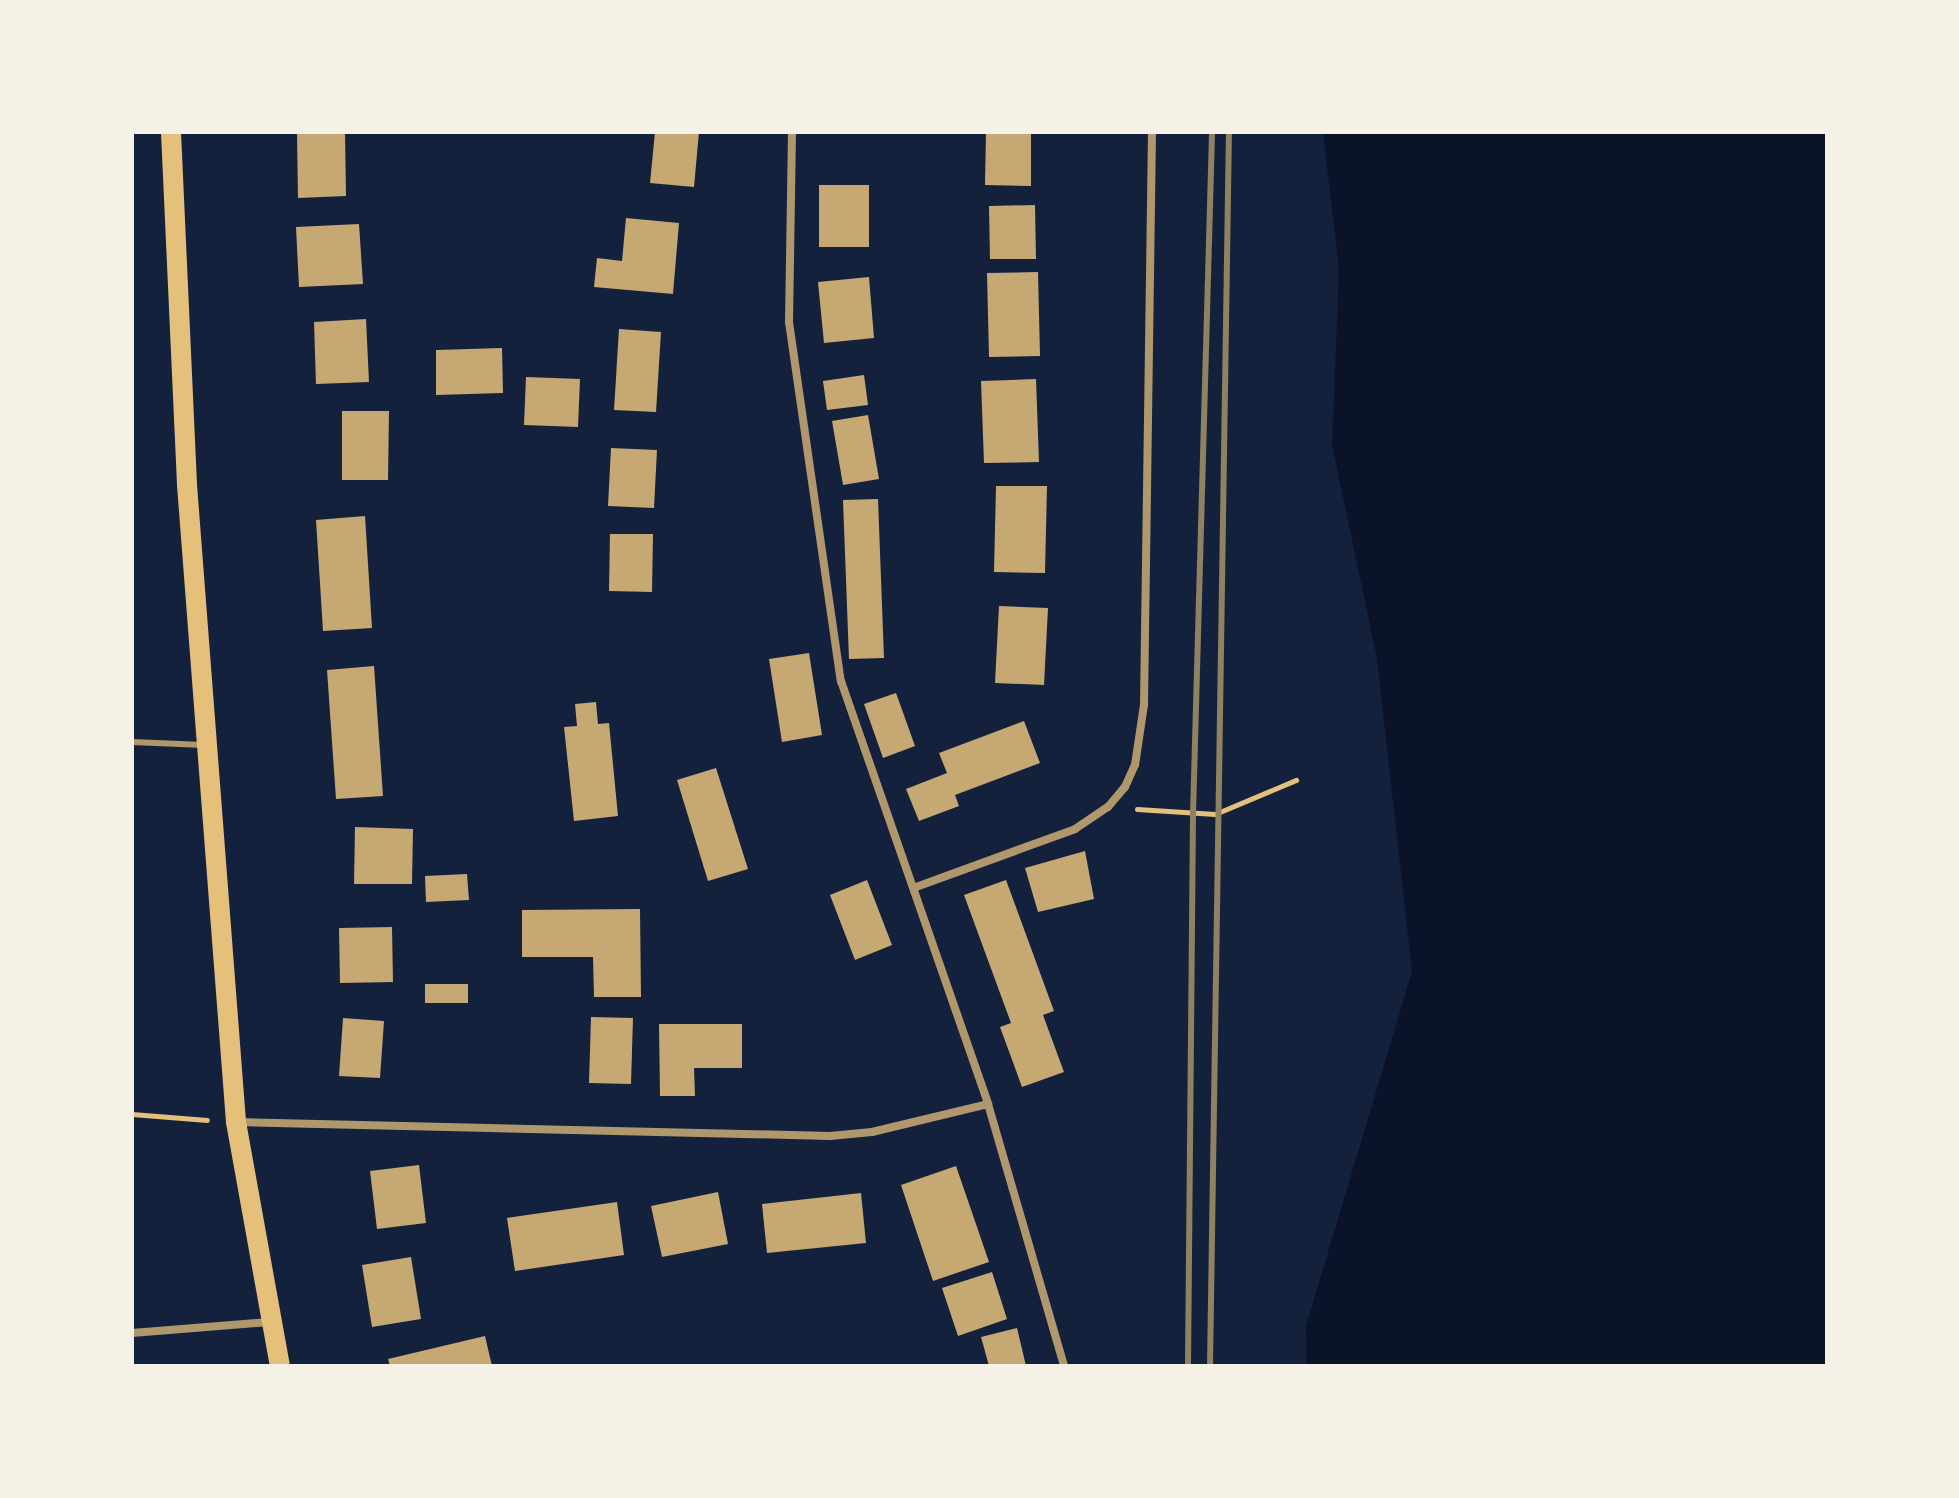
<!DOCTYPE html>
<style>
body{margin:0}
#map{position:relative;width:1959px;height:1498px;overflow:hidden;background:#14213d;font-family:Poppins,sans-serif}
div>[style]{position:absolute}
.water>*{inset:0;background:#0b132b}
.building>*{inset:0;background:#c6a872}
.path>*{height:5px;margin:-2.5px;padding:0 2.5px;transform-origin:2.5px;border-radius:2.5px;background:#e5c07b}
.service>*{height:6px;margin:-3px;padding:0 3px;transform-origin:3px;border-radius:3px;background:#b1986c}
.minor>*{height:8px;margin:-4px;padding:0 4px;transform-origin:4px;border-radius:4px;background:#b1986c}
.primary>*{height:20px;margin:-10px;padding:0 10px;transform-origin:10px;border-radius:10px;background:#e5c07b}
.rail>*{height:6px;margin:-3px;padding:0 3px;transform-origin:3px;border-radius:3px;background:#918062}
span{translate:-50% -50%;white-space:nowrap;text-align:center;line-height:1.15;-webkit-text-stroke:6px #f6f1e7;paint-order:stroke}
.frame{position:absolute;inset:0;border:134px solid #f6f1e7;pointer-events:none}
</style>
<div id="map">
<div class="water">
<div style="clip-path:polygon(1323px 132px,1827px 132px,1827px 1366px,1307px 1366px,1306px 1326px,1412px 971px,1377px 659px,1332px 445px,1339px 270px)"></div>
</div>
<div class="building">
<div style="clip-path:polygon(297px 132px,345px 132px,346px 196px,298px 198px)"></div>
<div style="clip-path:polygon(655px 132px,699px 132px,694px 187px,650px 183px)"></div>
<div style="clip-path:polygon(986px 132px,1031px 132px,1031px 186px,985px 185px)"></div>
<div style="clip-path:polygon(819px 185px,869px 185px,869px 247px,819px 247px)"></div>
<div style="clip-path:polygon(1035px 205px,1036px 259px,990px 259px,989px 206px)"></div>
<div style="clip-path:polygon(626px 218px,679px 223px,673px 294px,594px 287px,597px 258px,622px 261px)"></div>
<div style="clip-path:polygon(359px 224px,363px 284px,299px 287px,296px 227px)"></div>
<div style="clip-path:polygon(1038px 272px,1040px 356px,989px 357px,987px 273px)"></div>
<div style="clip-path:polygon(869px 277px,874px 338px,824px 343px,818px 282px)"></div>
<div style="clip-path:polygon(366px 319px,369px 382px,316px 384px,314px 322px)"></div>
<div style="clip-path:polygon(619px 329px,661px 332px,656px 412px,614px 410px)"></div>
<div style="clip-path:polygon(502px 348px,503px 393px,436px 395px,436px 350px)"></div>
<div style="clip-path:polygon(864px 375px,868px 405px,827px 410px,823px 381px)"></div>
<div style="clip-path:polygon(526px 377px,580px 379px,578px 427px,524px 425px)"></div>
<div style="clip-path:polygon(1036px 379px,1039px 462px,984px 463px,981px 381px)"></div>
<div style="clip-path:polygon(342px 411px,389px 411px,388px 480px,342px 480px)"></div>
<div style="clip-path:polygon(868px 415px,879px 479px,843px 485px,832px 421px)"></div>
<div style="clip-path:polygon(611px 448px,657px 450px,654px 508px,608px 506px)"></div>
<div style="clip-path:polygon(996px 486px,1047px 486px,1045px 573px,994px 572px)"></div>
<div style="clip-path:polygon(878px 499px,884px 658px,849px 659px,843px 500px)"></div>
<div style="clip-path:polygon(365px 516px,372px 628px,323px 631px,316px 520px)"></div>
<div style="clip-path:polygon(610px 534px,653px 534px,652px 592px,609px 591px)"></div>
<div style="clip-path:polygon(999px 606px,1048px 608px,1044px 685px,995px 683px)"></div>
<div style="clip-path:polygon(809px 653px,822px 735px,782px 742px,769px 659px)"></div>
<div style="clip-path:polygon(374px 666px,383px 796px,336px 799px,327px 670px)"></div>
<div style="clip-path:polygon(896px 693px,915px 746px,883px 758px,864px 704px)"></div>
<div style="clip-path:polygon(596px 702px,598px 724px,609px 723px,618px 816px,574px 821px,564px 727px,577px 726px,575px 704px)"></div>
<div style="clip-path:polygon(1024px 721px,1040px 763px,955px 795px,959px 806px,919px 821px,906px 789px,947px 773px,939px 753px)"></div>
<div style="clip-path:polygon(716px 768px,748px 869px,708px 881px,677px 780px)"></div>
<div style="clip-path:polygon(355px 827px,413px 829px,412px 884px,354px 884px)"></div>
<div style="clip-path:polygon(1085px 851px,1094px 899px,1038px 912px,1025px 868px)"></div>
<div style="clip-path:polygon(467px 874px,469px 900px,426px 902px,425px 876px)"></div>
<div style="clip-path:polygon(867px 880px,892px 945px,855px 960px,830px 895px)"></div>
<div style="clip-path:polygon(1006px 880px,1054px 1011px,1043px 1015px,1064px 1072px,1022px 1087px,1000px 1027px,1011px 1023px,964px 895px)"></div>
<div style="clip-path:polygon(640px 909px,641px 997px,594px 997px,593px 957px,522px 957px,522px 910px)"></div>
<div style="clip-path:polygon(392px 927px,393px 982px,340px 983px,339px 928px)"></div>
<div style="clip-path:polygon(425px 984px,468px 984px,468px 1003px,425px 1003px)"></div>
<div style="clip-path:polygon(591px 1017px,633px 1018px,631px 1084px,589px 1083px)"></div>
<div style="clip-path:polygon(343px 1018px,384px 1021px,380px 1078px,339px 1076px)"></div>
<div style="clip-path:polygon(659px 1024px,742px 1024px,742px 1068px,694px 1068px,695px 1096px,660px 1096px)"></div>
<div style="clip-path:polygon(419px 1165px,426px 1223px,377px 1229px,370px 1171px)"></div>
<div style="clip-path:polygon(956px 1166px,989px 1262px,933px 1281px,901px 1185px)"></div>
<div style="clip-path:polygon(718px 1192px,728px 1244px,662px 1257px,651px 1206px)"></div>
<div style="clip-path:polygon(861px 1193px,866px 1243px,767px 1253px,762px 1204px)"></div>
<div style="clip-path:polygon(617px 1202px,624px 1255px,515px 1271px,507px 1218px)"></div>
<div style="clip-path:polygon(411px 1257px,421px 1319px,372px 1327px,362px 1265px)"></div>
<div style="clip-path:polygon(992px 1272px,1007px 1319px,958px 1336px,942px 1288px)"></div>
<div style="clip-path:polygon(1017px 1328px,1026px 1366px,989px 1366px,981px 1337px)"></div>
<div style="clip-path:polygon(485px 1336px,492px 1366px,390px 1366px,388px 1359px)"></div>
</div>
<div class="path">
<div style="left:1137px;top:809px;width:78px;rotate:3.7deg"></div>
<div style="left:1215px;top:814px;width:88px;rotate:-22.8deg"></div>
<div style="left:132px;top:1114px;width:75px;rotate:4.6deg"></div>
</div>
<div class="service">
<div style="left:132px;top:742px;width:72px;rotate:2.4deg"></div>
</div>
<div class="minor">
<div style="left:792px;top:132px;width:190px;rotate:90.9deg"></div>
<div style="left:789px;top:322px;width:363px;rotate:81.8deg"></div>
<div style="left:841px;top:681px;width:448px;rotate:70.8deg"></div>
<div style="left:988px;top:1104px;width:273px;rotate:73.8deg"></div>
<div style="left:916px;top:887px;width:169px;rotate:-20deg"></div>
<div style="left:1075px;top:829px;width:40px;rotate:-34deg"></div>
<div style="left:1108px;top:807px;width:26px;rotate:-50deg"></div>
<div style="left:1125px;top:787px;width:24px;rotate:-66deg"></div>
<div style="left:1135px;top:765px;width:61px;rotate:-81.5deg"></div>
<div style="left:1144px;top:705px;width:573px;rotate:-89.2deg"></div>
<div style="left:237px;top:1122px;width:593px;rotate:1.35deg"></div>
<div style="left:830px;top:1136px;width:42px;rotate:-5.4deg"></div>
<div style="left:872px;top:1132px;width:119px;rotate:-13.6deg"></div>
<div style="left:132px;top:1333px;width:138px;rotate:-4.6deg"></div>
</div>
<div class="primary">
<div style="left:171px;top:132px;width:353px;rotate:87.4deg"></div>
<div style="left:187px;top:485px;width:639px;rotate:85.6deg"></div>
<div style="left:236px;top:1122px;width:248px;rotate:79.8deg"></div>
</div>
<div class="rail">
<div style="left:1188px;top:1366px;width:552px;rotate:-89.48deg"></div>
<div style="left:1193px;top:814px;width:682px;rotate:-88.4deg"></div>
<div style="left:1210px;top:1366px;width:1234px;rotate:-89.12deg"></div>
</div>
<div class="frame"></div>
</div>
